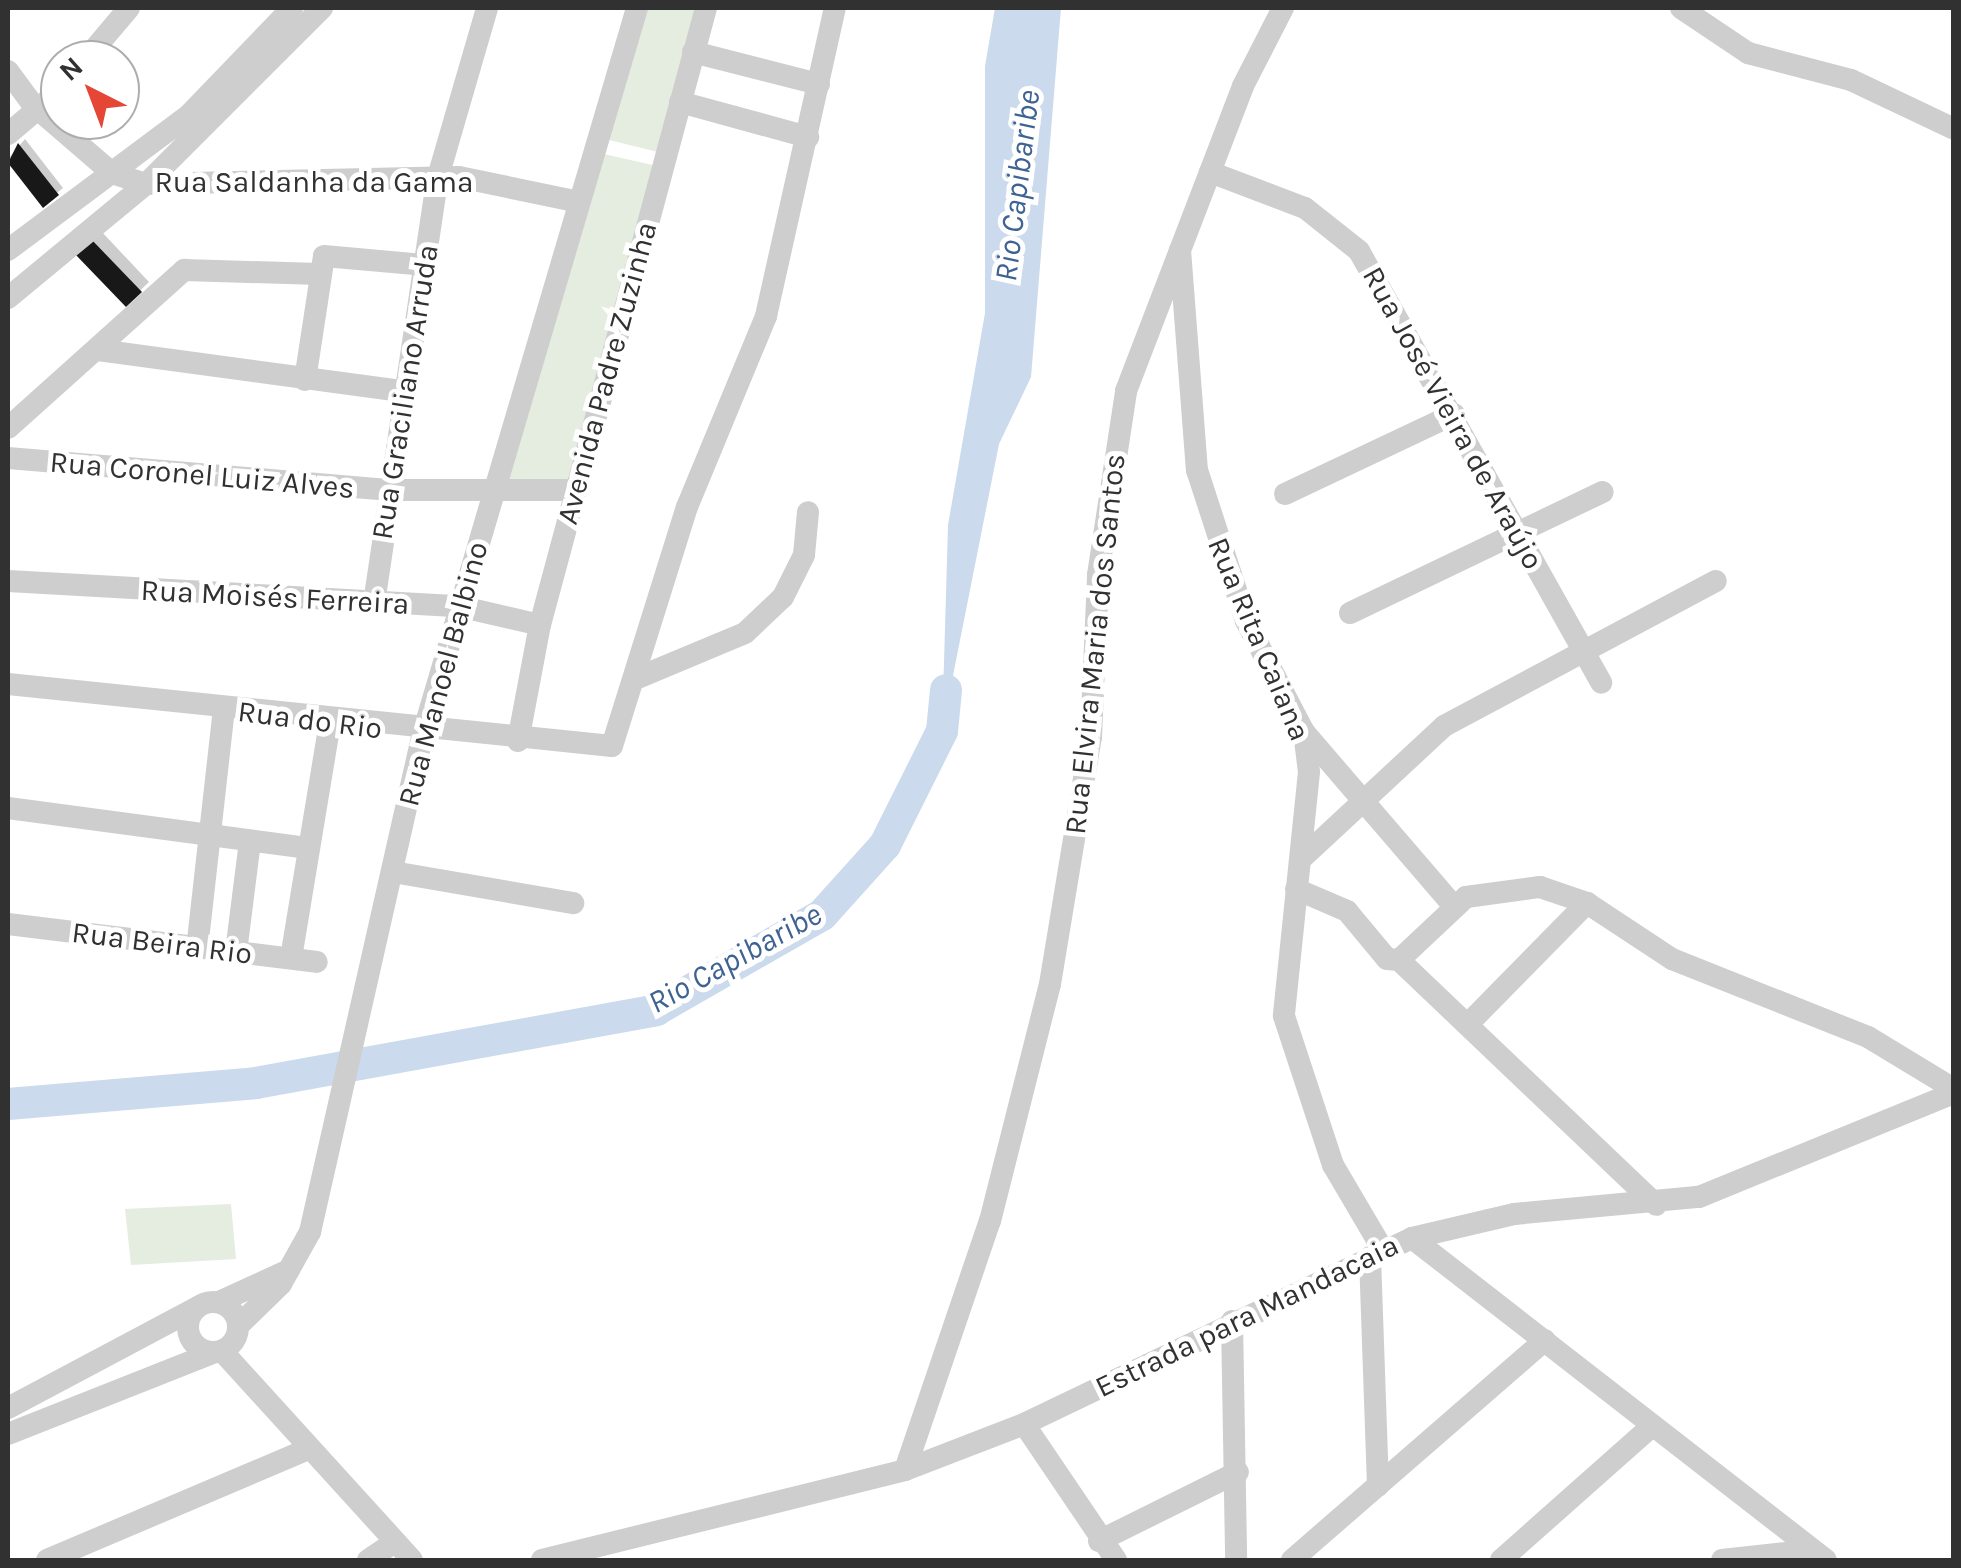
<!DOCTYPE html>
<meta charset="utf-8">
<style>
body{margin:0}
#map{position:relative;width:1961px;height:1568px;overflow:hidden;background:#fff;font-family:Karla,sans-serif}
div>[style]{position:absolute}
.green>*{inset:0;background:#e4eddf}
.water>*{inset:0;background:#cbdaed}
.shadow>*{inset:0;background:#0003}
.river>*{height:32px;margin:-16px;padding:0 16px;transform-origin:16px;border-radius:16px;background:#cbdaed}
.building>*{inset:0;background:#181818}
.minor>*{height:22px;margin:-11px;padding:0 11px;transform-origin:11px;border-radius:11px;background:#cecece}
.minor>.ring{margin:-11px;padding:0;box-sizing:content-box;background:none;border:22px solid #cecece;border-radius:50%}
span{translate:-50% -50%;white-space:nowrap;text-align:center;line-height:1.15;-webkit-text-stroke:10px #fff;paint-order:stroke}
.street-label{font-size:30px;color:#313131}
.water-label{font-size:32px;color:#3e6393;font-style:italic}
.frame{position:absolute;inset:0;border:10px solid #313131;pointer-events:none}
.north{position:absolute;left:40px;top:40px;width:100px;height:100px;box-sizing:border-box;background:#fff;border:2px solid #adadad;border-radius:50%;rotate:318deg;font-size:28px;font-weight:700;line-height:40px;text-align:center;color:#313131}
.north::after{content:'';display:block;margin:auto;width:35px;height:45px;background:#e54635;clip-path:polygon(50% 0,100% 100%,50% 72%,0 100%)}
</style>
<div id="map">
<div class="green">
<div style="clip-path:polygon(643px 8px,702px 8px,662px 153px,601px 138px)"></div>
<div style="clip-path:polygon(595px 152px,657px 166px,574px 486px,498px 487px)"></div>
<div style="clip-path:polygon(231px 1204px,236px 1259px,131px 1265px,125px 1209px)"></div>
</div>
<div class="water">
<div style="clip-path:polygon(995px 8px,1061px 8px,1031px 377px,999px 444px,942px 731px,948px 525px,985px 313px,985px 66px)"></div>
</div>
<div class="shadow">
<div style="clip-path:polygon(25px 139px,63px 188px,43px 204px,8px 159px)"></div>
<div style="clip-path:polygon(101px 231px,149px 282px,126px 304px,78px 253px)"></div>
</div>
<div class="river">
<div style="left:8px;top:1104px;width:249px;rotate:-4.8deg"></div>
<div style="left:256px;top:1083px;width:407px;rotate:-10.3deg"></div>
<div style="left:656px;top:1010px;width:191px;rotate:-29.8deg"></div>
<div style="left:822px;top:915px;width:94px;rotate:-48deg"></div>
<div style="left:885px;top:845px;width:127px;rotate:-63.4deg"></div>
<div style="left:942px;top:731px;width:41px;rotate:-84.4deg"></div>
</div>
<div class="building">
<div style="clip-path:polygon(18px 143px,59px 195px,43px 208px,8px 163px)"></div>
<div style="clip-path:polygon(90px 238px,142px 292px,126px 307px,74px 253px)"></div>
</div>
<div class="minor">
<div style="left:1681px;top:8px;width:81px;rotate:33.9deg"></div>
<div style="left:1748px;top:53px;width:106px;rotate:14.7deg"></div>
<div style="left:1851px;top:80px;width:114px;rotate:25.4deg"></div>
<div style="left:693px;top:52px;width:130px;rotate:14.3deg"></div>
<div style="left:85px;top:60px;width:68px;rotate:-49.8deg"></div>
<div style="left:8px;top:71px;width:42px;rotate:53.7deg"></div>
<div style="left:33px;top:105px;width:104px;rotate:40.7deg"></div>
<div style="left:112px;top:173px;width:36px;rotate:18deg"></div>
<div style="left:146px;top:184px;width:313px;rotate:-1.3deg"></div>
<div style="left:459px;top:177px;width:118px;rotate:11.7deg"></div>
<div style="left:680px;top:102px;width:133px;rotate:15.3deg"></div>
<div style="left:8px;top:134px;width:68px;rotate:-40.2deg"></div>
<div style="left:1210px;top:172px;width:102px;rotate:20.8deg"></div>
<div style="left:1305px;top:208px;width:69px;rotate:38.5deg"></div>
<div style="left:1359px;top:251px;width:495px;rotate:60.7deg"></div>
<div style="left:8px;top:250px;width:226px;rotate:-36.7deg"></div>
<div style="left:189px;top:115px;width:149px;rotate:-46.1deg"></div>
<div style="left:1180px;top:250px;width:221px;rotate:85.6deg"></div>
<div style="left:1197px;top:470px;width:159px;rotate:72deg"></div>
<div style="left:1246px;top:621px;width:125px;rotate:62.4deg"></div>
<div style="left:1304px;top:732px;width:40px;rotate:82.9deg"></div>
<div style="left:1309px;top:772px;width:245px;rotate:95.9deg"></div>
<div style="left:1284px;top:1016px;width:157px;rotate:71.8deg"></div>
<div style="left:1333px;top:1165px;width:99px;rotate:59.5deg"></div>
<div style="left:8px;top:298px;width:179px;rotate:-39.6deg"></div>
<div style="left:146px;top:184px;width:249px;rotate:-45deg"></div>
<div style="left:98px;top:350px;width:308px;rotate:7.7deg"></div>
<div style="left:305px;top:380px;width:125px;rotate:-81.3deg"></div>
<div style="left:324px;top:256px;width:100px;rotate:5.1deg"></div>
<div style="left:8px;top:428px;width:237px;rotate:-41.9deg"></div>
<div style="left:184px;top:270px;width:135px;rotate:1.7deg"></div>
<div style="left:8px;top:458px;width:381px;rotate:4.8deg"></div>
<div style="left:388px;top:490px;width:188px"></div>
<div style="left:1285px;top:494px;width:187px;rotate:-25.3deg"></div>
<div style="left:8px;top:581px;width:451px;rotate:3.2deg"></div>
<div style="left:458px;top:606px;width:84px;rotate:13deg"></div>
<div style="left:374px;top:603px;width:431px;rotate:-81.5deg"></div>
<div style="left:438px;top:177px;width:176px;rotate:-73.8deg"></div>
<div style="left:1350px;top:613px;width:280px;rotate:-25.6deg"></div>
<div style="left:635px;top:679px;width:119px;rotate:-22.7deg"></div>
<div style="left:745px;top:633px;width:52px;rotate:-43.5deg"></div>
<div style="left:783px;top:597px;width:47px;rotate:-63.4deg"></div>
<div style="left:804px;top:555px;width:43px;rotate:-84.7deg"></div>
<div style="left:8px;top:684px;width:607px;rotate:5.86deg"></div>
<div style="left:612px;top:746px;width:250px;rotate:-72.6deg"></div>
<div style="left:687px;top:507px;width:207px;rotate:-67.5deg"></div>
<div style="left:766px;top:316px;width:316px;rotate:-77.4deg"></div>
<div style="left:1304px;top:732px;width:228px;rotate:49.3deg"></div>
<div style="left:518px;top:741px;width:118px;rotate:-79.3deg"></div>
<div style="left:540px;top:625px;width:639px;rotate:-74.94deg"></div>
<div style="left:8px;top:808px;width:303px;rotate:7.6deg"></div>
<div style="left:1301px;top:859px;width:195px;rotate:-42.9deg"></div>
<div style="left:1444px;top:726px;width:308px;rotate:-28.1deg"></div>
<div style="left:393px;top:872px;width:183px;rotate:9.8deg"></div>
<div style="left:1296px;top:889px;width:56px;rotate:23.3deg"></div>
<div style="left:1347px;top:911px;width:62px;rotate:50.2deg"></div>
<div style="left:1387px;top:959px;width:12px;rotate:5deg"></div>
<div style="left:1399px;top:960px;width:355px;rotate:43.6deg"></div>
<div style="left:8px;top:924px;width:311px;rotate:7deg"></div>
<div style="left:197px;top:949px;width:241px;rotate:-83.6deg"></div>
<div style="left:236px;top:952px;width:112px;rotate:-82.8deg"></div>
<div style="left:291px;top:958px;width:239px;rotate:-80.6deg"></div>
<div style="left:1399px;top:960px;width:92px;rotate:-43.2deg"></div>
<div style="left:1466px;top:897px;width:75px;rotate:-7.7deg"></div>
<div style="left:1540px;top:887px;width:50px;rotate:18.8deg"></div>
<div style="left:1587px;top:903px;width:102px;rotate:33.4deg"></div>
<div style="left:1672px;top:959px;width:211px;rotate:21.7deg"></div>
<div style="left:1868px;top:1037px;width:100px;rotate:31.2deg"></div>
<div style="left:1468px;top:1024px;width:170px;rotate:-45.5deg"></div>
<div style="left:1412px;top:1238px;width:524px;rotate:37.87deg"></div>
<div style="left:1370px;top:1257px;width:229px;rotate:88deg"></div>
<div class="ring" style="left:188px;top:1302px;width:28px;height:28px"></div>
<div style="left:219px;top:1302px;width:77px;rotate:-24.6deg"></div>
<div style="left:1232px;top:1321px;width:239px;rotate:89deg"></div>
<div style="left:238px;top:1326px;width:60px;rotate:-44.3deg"></div>
<div style="left:281px;top:1284px;width:60px;rotate:-60.9deg"></div>
<div style="left:310px;top:1232px;width:512px;rotate:-77.24deg"></div>
<div style="left:423px;top:733px;width:756px;rotate:-73.55deg"></div>
<div style="left:222px;top:1351px;width:282px;rotate:47.7deg"></div>
<div style="left:8px;top:1408px;width:213px;rotate:-28deg"></div>
<div style="left:1024px;top:1424px;width:164px;rotate:55.9deg"></div>
<div style="left:8px;top:1434px;width:220px;rotate:-21.6deg"></div>
<div style="left:905px;top:1470px;width:263px;rotate:-71.2deg"></div>
<div style="left:990px;top:1221px;width:244px;rotate:-75.8deg"></div>
<div style="left:1050px;top:984px;width:250px;rotate:-80.6deg"></div>
<div style="left:1091px;top:737px;width:162px;rotate:-87.5deg"></div>
<div style="left:1098px;top:575px;width:186px;rotate:-81.3deg"></div>
<div style="left:1126px;top:391px;width:327px;rotate:-69deg"></div>
<div style="left:1243px;top:86px;width:88px;rotate:-62.9deg"></div>
<div style="left:1099px;top:1541px;width:155px;rotate:-26.4deg"></div>
<div style="left:47px;top:1560px;width:281px;rotate:-23deg"></div>
<div style="left:368px;top:1560px;width:32px;rotate:-34deg"></div>
<div style="left:542px;top:1560px;width:374px;rotate:-13.9deg"></div>
<div style="left:905px;top:1470px;width:128px;rotate:-21.1deg"></div>
<div style="left:1024px;top:1424px;width:430px;rotate:-25.6deg"></div>
<div style="left:1412px;top:1238px;width:105px;rotate:-13.2deg"></div>
<div style="left:1514px;top:1214px;width:186px;rotate:-5.3deg"></div>
<div style="left:1699px;top:1197px;width:275px;rotate:-22.2deg"></div>
<div style="left:1292px;top:1560px;width:335px;rotate:-41deg"></div>
<div style="left:1501px;top:1560px;width:200px;rotate:-41.6deg"></div>
<div style="left:1722px;top:1560px;width:90px;rotate:-6.4deg"></div>
</div>
<div class="street-label">
<span style="left:314px;top:182px">Rua Saldanha da Gama</span>
<span style="left:607px;top:373px;rotate:-75deg">Avenida Padre Zuzinha</span>
<span style="left:405px;top:392px;rotate:-81deg">Rua Graciliano Arruda</span>
<span style="left:1453px;top:418px;rotate:61deg">Rua José Vieira de Araújo</span>
<span style="left:202px;top:475px;rotate:5deg">Rua Coronel Luiz Alves</span>
<span style="left:275px;top:597px;rotate:3deg">Rua Moisés Ferreira</span>
<span style="left:1259px;top:639px;rotate:67deg">Rua Rita Caiana</span>
<span style="left:1095px;top:644px;rotate:-84deg">Rua Elvira Maria dos Santos</span>
<span style="left:443px;top:674px;rotate:-75deg">Rua Manoel Balbino</span>
<span style="left:310px;top:720px;rotate:7deg">Rua do Rio</span>
<span style="left:162px;top:943px;rotate:7deg">Rua Beira Rio</span>
<span style="left:1247px;top:1316px;rotate:-26deg">Estrada para Mandacaia</span>
</div>
<div class="water-label">
<span style="left:1018px;top:186px;rotate:-83deg">Rio Capibaribe</span>
<span style="left:735px;top:959px;rotate:-29deg">Rio Capibaribe</span>
</div>
<div class="frame"></div>
<div class="north">N</div>
</div>
